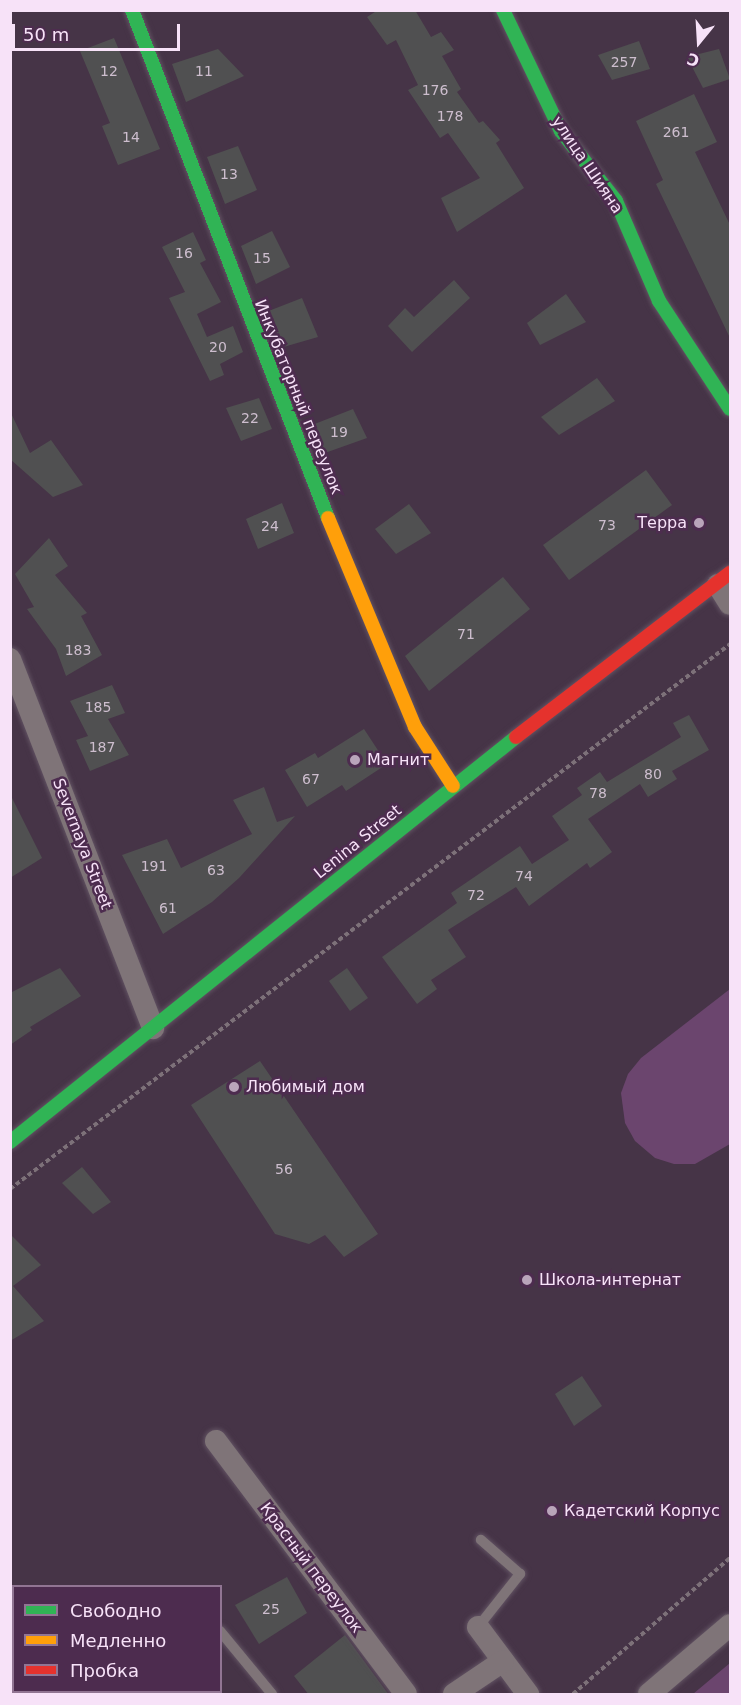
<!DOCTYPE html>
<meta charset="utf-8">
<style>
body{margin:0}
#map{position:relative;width:741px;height:1705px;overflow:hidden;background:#463447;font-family:"DejaVu Sans",sans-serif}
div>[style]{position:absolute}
.green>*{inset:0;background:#6b456e}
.building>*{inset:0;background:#505051}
.path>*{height:4px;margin-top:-2px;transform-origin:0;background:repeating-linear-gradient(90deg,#7d7179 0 4.5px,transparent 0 7.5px)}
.roads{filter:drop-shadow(0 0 2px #615262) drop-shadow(0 0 2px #615262)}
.lane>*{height:10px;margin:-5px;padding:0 5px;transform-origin:5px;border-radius:5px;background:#7f7478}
.street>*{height:22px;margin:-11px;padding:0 11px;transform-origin:11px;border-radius:11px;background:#7f7478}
.fast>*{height:14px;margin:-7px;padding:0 7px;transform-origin:7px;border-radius:7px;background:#30b455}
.slow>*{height:14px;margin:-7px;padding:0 7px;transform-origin:7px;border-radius:7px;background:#ff9f0a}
.jam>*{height:14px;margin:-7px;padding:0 7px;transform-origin:7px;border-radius:7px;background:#e5322d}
.dots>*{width:16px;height:16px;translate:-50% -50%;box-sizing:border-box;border:3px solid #4d2c4f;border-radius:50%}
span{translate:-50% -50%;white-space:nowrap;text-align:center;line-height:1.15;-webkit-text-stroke:5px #4d2c4f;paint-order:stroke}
.number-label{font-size:14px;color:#cdbece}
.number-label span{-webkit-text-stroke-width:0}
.street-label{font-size:16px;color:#f7e2f8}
.poi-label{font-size:16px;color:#f7e2f8}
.right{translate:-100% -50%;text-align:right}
.left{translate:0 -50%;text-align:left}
.frame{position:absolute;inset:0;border:12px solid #f7e2f8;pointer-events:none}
.legend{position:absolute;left:12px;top:1585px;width:210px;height:108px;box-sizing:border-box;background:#4d2c4f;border:2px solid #917593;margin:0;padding:8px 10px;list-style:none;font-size:18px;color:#f7e2f8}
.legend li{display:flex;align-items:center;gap:12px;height:30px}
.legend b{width:30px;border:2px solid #917593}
.north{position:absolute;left:669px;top:12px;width:60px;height:60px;-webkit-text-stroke:4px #4d2c4f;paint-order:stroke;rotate:198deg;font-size:16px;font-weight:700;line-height:24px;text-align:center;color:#f7e2f8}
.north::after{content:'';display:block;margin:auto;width:21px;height:27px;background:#f7e2f8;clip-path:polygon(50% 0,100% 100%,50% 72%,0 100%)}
.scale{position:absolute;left:12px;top:24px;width:168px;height:27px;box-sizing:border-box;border:3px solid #f7e2f8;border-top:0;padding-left:8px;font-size:18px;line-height:21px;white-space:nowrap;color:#f7e2f8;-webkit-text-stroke:4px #4d2c4f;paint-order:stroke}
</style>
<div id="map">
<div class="green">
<div style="clip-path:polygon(730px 989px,730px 1144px,695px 1164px,674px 1164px,655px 1158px,635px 1141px,625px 1123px,621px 1093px,628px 1074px,641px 1058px)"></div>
<div style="clip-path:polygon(730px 1663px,730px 1694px,693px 1694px)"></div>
</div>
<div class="building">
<div style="clip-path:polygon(378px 10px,415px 10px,431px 37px,441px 32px,454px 50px,442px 56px,461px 89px,457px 92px,479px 123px,483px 121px,500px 140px,496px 143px,524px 188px,457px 232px,441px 198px,480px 178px,448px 133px,440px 138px,408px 90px,418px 85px,396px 40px,387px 45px,367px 17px)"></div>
<div style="clip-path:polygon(114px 38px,160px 149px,118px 165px,102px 126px,110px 123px,80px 51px)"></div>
<div style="clip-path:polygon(639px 41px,650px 69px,612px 80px,598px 55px)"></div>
<div style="clip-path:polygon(218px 49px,244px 76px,186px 102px,172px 64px)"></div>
<div style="clip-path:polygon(719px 49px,730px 79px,703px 88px,687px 57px)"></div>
<div style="clip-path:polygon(694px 94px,717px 142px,695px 152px,730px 225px,730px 338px,656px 184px,663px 180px,636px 121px)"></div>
<div style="clip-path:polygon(238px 146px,257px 190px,225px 204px,207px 157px)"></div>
<div style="clip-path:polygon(272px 231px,290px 267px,256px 284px,241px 246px)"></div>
<div style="clip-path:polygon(193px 232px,206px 260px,200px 263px,221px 302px,197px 314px,207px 337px,233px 326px,243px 352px,220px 364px,224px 375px,210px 381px,169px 298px,185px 292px,162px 247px)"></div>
<div style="clip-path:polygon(454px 280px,470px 298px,412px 352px,388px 326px,405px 308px,414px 317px)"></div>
<div style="clip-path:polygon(566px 294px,586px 322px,540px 345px,527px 323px)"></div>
<div style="clip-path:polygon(302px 298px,318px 337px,280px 348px,266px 312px)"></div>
<div style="clip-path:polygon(597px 378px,615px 401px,559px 435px,541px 417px)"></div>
<div style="clip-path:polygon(259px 398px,272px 429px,241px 441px,226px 408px)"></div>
<div style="clip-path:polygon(353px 409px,367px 438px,322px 454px,312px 425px)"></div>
<div style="clip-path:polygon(10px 411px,30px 453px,51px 440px,83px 485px,53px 497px,10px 459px)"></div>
<div style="clip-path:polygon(646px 470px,672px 505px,569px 580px,543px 545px)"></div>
<div style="clip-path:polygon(282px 503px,294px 533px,258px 549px,246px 519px)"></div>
<div style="clip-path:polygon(409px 504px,431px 533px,396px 554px,375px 529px)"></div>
<div style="clip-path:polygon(49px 538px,68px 566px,55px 575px,87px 613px,81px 616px,102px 655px,66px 676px,56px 649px,27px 609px,34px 607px,15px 574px)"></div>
<div style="clip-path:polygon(503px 577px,530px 609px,429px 691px,405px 656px)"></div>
<div style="clip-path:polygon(112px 685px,125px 713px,108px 719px,129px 755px,90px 771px,76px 740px,88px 736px,70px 701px)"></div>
<div style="clip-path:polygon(689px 715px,709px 750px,672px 771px,677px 779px,648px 797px,640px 784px,588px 819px,612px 852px,590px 868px,587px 863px,529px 906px,516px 887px,448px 930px,466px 957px,431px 980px,437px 989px,417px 1004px,382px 957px,457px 903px,451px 893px,520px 846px,532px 864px,569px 840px,552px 816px,582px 795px,577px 788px,600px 772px,607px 782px,681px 737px,673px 723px)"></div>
<div style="clip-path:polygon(364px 729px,387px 764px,346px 791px,342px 785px,307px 807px,285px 770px,315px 753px,318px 758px)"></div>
<div style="clip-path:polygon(264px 787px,277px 822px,295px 816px,239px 878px,212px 902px,163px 934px,122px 855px,167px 839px,181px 868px,252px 834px,233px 800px)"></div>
<div style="clip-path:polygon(10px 794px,42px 858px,10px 878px)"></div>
<div style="clip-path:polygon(60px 968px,81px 996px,30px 1027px,32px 1030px,10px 1045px,10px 993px)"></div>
<div style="clip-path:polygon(347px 968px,368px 998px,350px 1011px,329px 981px)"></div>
<div style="clip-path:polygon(260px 1061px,378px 1234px,344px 1257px,325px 1235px,309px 1244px,275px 1234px,191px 1105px)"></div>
<div style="clip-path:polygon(82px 1167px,111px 1202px,93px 1214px,62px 1183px)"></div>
<div style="clip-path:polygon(10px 1234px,41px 1265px,13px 1286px,44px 1321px,10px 1341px)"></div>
<div style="clip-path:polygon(582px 1376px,602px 1406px,574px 1426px,555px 1394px)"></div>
<div style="clip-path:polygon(287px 1577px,307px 1613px,259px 1644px,235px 1605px)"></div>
<div style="clip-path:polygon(345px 1635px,389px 1695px,309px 1695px,294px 1676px)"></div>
</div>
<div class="path">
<div style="left:10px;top:1189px;width:903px;rotate:-37.12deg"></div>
<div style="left:573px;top:1694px;width:208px;rotate:-40.9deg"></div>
</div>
<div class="roads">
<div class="lane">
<div style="left:478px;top:1627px;width:68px;rotate:-51.6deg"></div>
<div style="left:520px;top:1574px;width:52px;rotate:-138.9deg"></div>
<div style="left:220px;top:1631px;width:82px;rotate:50.5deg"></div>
</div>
<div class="street">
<div style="left:718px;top:585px;width:22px;rotate:58deg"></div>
<div style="left:10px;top:659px;width:396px;rotate:68.8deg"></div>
<div style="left:216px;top:1441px;width:316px;rotate:53.1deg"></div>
<div style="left:478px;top:1627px;width:84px;rotate:53.3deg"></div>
<div style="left:454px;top:1694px;width:59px;rotate:-34deg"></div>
<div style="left:649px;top:1694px;width:106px;rotate:-40.4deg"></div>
</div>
<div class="fast">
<div style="left:132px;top:10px;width:544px;rotate:68.9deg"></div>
<div style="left:503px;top:10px;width:134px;rotate:64.4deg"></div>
<div style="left:561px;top:131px;width:89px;rotate:51.8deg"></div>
<div style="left:616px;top:201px;width:109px;rotate:66.7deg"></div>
<div style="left:659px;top:301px;width:129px;rotate:56.7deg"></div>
<div style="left:10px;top:1142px;width:648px;rotate:-38.67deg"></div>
</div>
<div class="slow">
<div style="left:328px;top:518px;width:226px;rotate:67.4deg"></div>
<div style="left:415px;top:727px;width:70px;rotate:57.2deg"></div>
</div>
<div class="jam">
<div style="left:516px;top:737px;width:270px;rotate:-37.5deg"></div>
</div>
</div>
<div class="dots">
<div style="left:699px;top:523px;background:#b9a5ba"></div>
<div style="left:355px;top:760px;background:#b9a5ba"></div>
<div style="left:234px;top:1087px;background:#b9a5ba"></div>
<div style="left:527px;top:1280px;background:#b9a5ba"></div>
<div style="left:552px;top:1511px;background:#b9a5ba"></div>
</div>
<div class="number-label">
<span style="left:624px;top:62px">257</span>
<span style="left:109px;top:71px">12</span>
<span style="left:204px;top:71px">11</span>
<span style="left:435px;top:90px">176</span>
<span style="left:450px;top:116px">178</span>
<span style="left:676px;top:132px">261</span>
<span style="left:131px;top:137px">14</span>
<span style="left:229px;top:174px">13</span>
<span style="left:184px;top:253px">16</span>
<span style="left:262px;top:258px">15</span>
<span style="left:218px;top:347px">20</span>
<span style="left:250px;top:418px">22</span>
<span style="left:339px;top:432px">19</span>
<span style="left:607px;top:525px">73</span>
<span style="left:270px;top:526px">24</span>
<span style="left:466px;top:634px">71</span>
<span style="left:78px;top:650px">183</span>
<span style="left:98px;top:707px">185</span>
<span style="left:102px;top:747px">187</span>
<span style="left:653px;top:774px">80</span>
<span style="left:311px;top:779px">67</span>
<span style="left:598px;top:793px">78</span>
<span style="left:154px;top:866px">191</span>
<span style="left:216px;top:870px">63</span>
<span style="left:524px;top:876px">74</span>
<span style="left:476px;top:895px">72</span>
<span style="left:168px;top:908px">61</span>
<span style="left:284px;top:1169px">56</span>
<span style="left:271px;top:1609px">25</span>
</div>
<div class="street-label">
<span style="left:587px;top:165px;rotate:56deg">улица Шияна</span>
<span style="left:298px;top:397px;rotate:68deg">Инкубаторный переулок</span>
<span style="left:358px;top:842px;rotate:-39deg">Lenina Street</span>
<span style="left:82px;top:844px;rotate:69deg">Severnaya Street</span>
<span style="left:311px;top:1568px;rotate:53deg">Красный переулок</span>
</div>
<div class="poi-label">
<span class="right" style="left:687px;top:523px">Терра</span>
<span class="left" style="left:367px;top:760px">Магнит</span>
<span class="left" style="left:246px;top:1087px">Любимый дом</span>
<span class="left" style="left:539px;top:1280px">Школа-интернат</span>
<span class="left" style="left:564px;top:1511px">Кадетский Корпус</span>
</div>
<div class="frame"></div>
<ul class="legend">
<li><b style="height:8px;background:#30b455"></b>Свободно</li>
<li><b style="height:8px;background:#ff9f0a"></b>Медленно</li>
<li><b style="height:8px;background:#e5322d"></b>Пробка</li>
</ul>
<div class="north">С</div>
<div class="scale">50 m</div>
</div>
